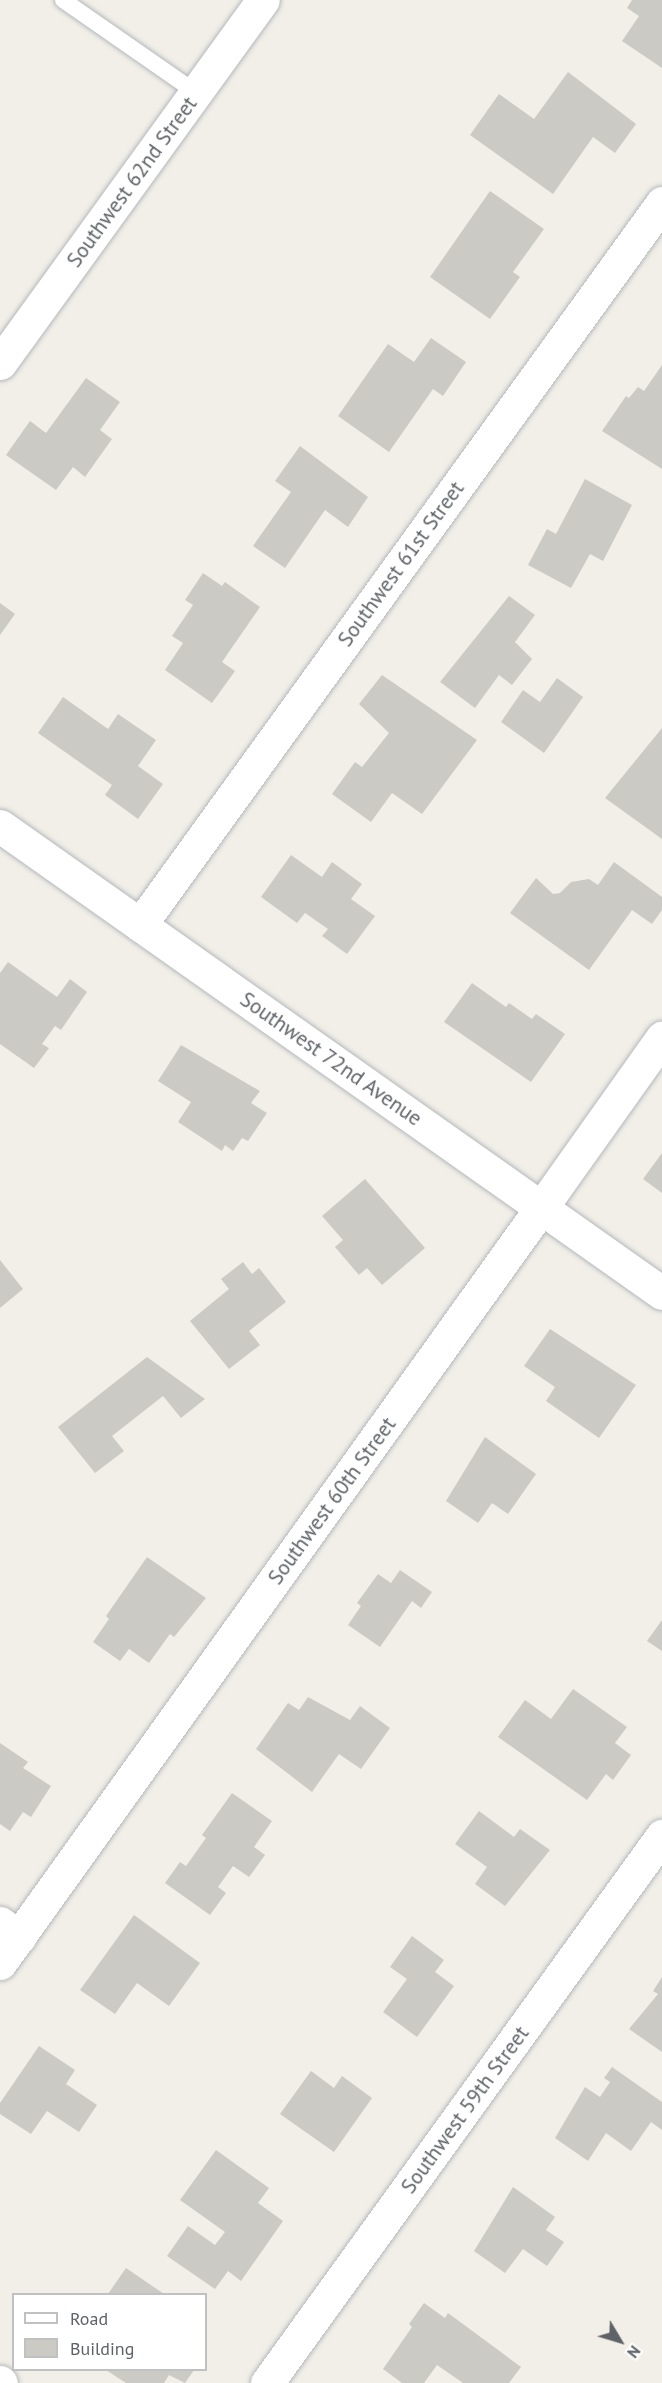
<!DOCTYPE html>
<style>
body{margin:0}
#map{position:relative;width:662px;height:2383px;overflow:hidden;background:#f1efe8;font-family:"PT Sans",sans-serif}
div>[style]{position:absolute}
.building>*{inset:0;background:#cccac5}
.roads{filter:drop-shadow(0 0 2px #b5b8bc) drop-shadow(0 0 2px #b5b8bc)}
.service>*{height:16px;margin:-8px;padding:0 8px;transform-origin:8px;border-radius:8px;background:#fff}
.minor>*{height:33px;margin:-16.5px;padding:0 16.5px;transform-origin:16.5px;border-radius:16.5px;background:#fff}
.tertiary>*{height:33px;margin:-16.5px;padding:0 16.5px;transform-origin:16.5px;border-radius:16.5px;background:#fff}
span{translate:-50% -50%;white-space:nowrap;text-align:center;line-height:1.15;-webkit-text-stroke:4.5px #fff;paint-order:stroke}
.street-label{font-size:21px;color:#5f6368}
.legend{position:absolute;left:12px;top:2293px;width:195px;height:78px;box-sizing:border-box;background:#fff;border:2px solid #bfc1c3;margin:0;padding:8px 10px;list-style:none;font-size:18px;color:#5f6368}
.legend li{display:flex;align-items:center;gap:12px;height:30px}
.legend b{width:30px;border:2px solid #bfc1c3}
.north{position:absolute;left:590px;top:2311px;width:60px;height:60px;-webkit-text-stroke:4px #fff;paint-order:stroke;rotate:128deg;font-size:16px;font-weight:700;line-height:24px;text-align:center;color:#5f6368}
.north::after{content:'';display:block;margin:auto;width:21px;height:27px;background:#5f6368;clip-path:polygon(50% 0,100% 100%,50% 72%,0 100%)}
</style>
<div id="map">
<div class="building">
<div style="clip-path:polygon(632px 0,662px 0,662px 68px,622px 41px,639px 16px,627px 8px)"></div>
<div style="clip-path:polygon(568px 72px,636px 124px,615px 153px,593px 137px,553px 194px,470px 135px,499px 94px,534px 119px)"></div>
<div style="clip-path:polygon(490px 191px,544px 229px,513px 272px,520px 277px,490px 319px,430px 277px)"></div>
<div style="clip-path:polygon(431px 338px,466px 362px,443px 396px,433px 389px,389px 452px,338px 416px,388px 344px,414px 362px)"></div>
<div style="clip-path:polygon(662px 365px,662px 469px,602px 431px,626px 396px,629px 398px,638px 387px,644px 391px)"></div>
<div style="clip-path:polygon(86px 378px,120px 402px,100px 430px,112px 439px,85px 477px,73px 467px,56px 490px,6px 455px,30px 421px,46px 433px)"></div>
<div style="clip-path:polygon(300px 446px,368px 497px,348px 527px,325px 510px,285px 568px,253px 546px,291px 492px,275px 481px)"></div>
<div style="clip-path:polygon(585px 479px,632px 505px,603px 561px,590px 554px,571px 588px,528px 565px,547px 529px,556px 534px)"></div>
<div style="clip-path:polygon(203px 573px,222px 586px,225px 582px,260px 607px,222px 662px,235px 671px,212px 703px,165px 670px,183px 643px,172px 636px,193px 605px,185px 600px)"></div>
<div style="clip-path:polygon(509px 596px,535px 615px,515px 642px,532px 659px,512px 685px,499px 675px,475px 708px,440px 682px)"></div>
<div style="clip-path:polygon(0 603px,15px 614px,0 635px)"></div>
<div style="clip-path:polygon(382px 675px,477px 740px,422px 814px,392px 793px,371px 822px,332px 794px,355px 762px,362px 767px,389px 733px,359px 704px)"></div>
<div style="clip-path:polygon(557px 678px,583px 697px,544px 753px,501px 722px,523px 690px,540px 702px)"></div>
<div style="clip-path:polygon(63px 697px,108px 729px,118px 714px,156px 740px,138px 766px,163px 784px,138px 819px,105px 795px,112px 785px,38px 733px)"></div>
<div style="clip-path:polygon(662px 728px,662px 839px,605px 798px)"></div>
<div style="clip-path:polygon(291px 855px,322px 877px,332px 862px,362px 884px,351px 899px,375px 916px,347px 954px,322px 936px,328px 929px,305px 913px,297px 923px,261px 897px)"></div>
<div style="clip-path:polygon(614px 862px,662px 897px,662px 910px,652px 924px,632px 910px,589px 970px,510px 913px,536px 878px,553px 894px,560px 893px,571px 882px,589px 879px,598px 885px)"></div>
<div style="clip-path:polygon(8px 962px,57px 997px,70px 979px,87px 992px,61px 1030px,55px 1026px,42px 1044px,49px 1048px,34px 1068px,0 1044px,0 973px)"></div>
<div style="clip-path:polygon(472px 983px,506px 1007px,509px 1003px,532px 1019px,536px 1014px,565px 1034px,531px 1082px,444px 1022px)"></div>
<div style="clip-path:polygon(181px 1045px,260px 1091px,251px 1103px,267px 1113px,248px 1141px,242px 1138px,233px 1151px,225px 1145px,222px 1151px,178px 1122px,191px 1102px,158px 1081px)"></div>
<div style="clip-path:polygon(662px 1153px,662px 1193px,643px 1179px)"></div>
<div style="clip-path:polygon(365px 1179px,425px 1248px,382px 1285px,367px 1268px,359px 1275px,335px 1247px,343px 1240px,322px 1216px)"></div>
<div style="clip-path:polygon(0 1260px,23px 1289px,0 1308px)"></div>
<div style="clip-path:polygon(243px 1262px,252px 1274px,259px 1268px,286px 1302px,249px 1331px,260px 1345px,229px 1369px,190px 1321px,229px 1289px,221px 1279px)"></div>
<div style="clip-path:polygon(550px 1329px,636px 1385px,599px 1438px,546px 1401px,555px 1387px,524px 1366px)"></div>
<div style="clip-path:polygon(147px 1357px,205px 1399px,181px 1418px,163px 1396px,112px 1436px,124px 1451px,95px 1473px,58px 1427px)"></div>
<div style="clip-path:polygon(485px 1437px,536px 1474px,508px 1514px,492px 1503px,478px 1523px,446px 1501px)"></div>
<div style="clip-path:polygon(147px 1557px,206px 1598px,174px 1637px,170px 1634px,149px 1663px,129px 1649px,120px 1661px,93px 1642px,109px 1619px,106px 1616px)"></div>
<div style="clip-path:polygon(400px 1570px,432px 1592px,421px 1608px,412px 1601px,380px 1647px,348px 1625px,361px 1606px,357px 1603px,378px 1574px,391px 1583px)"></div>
<div style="clip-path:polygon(662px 1620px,662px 1651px,647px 1641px)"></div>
<div style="clip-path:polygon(573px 1689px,627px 1727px,615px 1743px,631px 1755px,613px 1780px,606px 1774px,587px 1800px,498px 1737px,525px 1700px,551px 1719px)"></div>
<div style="clip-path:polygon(308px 1697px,350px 1720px,360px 1706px,390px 1728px,361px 1769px,339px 1754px,312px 1792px,256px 1749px,288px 1703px,299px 1710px)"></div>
<div style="clip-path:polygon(0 1743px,28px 1762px,23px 1768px,51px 1786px,31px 1817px,23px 1812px,10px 1831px,0 1824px)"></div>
<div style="clip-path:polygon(232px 1793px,272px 1821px,254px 1847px,265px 1855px,249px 1877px,233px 1866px,218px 1887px,226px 1893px,210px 1915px,165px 1883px,180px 1862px,186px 1866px,206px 1838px,202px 1835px)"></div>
<div style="clip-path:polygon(479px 1811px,514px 1837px,520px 1829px,550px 1850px,505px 1906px,475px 1884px,487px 1867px,455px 1844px)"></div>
<div style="clip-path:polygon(134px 1915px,200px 1963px,169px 2006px,137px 1983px,115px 2014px,80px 1990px)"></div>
<div style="clip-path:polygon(412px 1936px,444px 1960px,435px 1972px,454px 1986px,417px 2037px,383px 2012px,407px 1979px,390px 1967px)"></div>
<div style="clip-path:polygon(662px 1977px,662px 2052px,629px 2029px,658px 1994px,653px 1991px)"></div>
<div style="clip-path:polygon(39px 2046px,75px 2070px,66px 2084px,97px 2105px,79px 2132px,47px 2111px,31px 2134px,0 2114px,0 2103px)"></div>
<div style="clip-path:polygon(612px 2067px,662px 2102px,662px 2130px,651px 2122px,631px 2151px,606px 2133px,588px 2161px,555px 2138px,585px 2087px,600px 2097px,610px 2082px,604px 2078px)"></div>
<div style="clip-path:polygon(311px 2071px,334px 2088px,342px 2076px,372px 2098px,334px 2152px,280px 2114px)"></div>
<div style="clip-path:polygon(216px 2150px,269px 2188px,258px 2203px,283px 2221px,241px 2281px,228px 2271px,215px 2289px,167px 2256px,188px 2226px,215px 2245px,225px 2232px,180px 2200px)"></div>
<div style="clip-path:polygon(513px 2187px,555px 2217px,546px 2230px,564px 2242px,547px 2266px,523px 2249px,505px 2273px,474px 2251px)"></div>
<div style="clip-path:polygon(126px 2268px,164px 2294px,108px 2294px)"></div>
<div style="clip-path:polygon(424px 2303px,445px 2318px,448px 2313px,521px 2367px,509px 2383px,463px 2383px,437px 2365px,424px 2383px,402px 2383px,383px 2369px,412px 2327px,409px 2324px)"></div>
<div style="clip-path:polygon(106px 2370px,194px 2370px,185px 2383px,169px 2375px,164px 2383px,126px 2383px)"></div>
</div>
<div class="roads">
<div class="service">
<div style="left:63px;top:0;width:163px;rotate:34.8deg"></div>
</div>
<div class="minor">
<div style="left:0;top:363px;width:448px;rotate:-54.1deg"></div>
<div style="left:140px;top:925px;width:891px;rotate:-54.13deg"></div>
<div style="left:541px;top:1208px;width:209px;rotate:-54.6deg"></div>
<div style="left:0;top:1923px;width:24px;rotate:36deg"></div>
<div style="left:0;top:2382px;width:1px;rotate:45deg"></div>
<div style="left:267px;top:2383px;width:675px;rotate:-54.17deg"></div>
</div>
<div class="tertiary">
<div style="left:0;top:826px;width:810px;rotate:35.2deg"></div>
<div style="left:0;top:1963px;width:929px;rotate:-54.38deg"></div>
</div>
</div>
<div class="street-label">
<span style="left:132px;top:182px;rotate:-54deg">Southwest 62nd Street</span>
<span style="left:401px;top:564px;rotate:-54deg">Southwest 61st Street</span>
<span style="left:331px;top:1059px;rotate:35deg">Southwest 72nd Avenue</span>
<span style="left:332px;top:1501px;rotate:-54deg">Southwest 60th Street</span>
<span style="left:465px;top:2110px;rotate:-54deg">Southwest 59th Street</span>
</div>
<ul class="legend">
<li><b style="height:8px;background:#fff"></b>Road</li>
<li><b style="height:16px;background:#cccac5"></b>Building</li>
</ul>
<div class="north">N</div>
</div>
